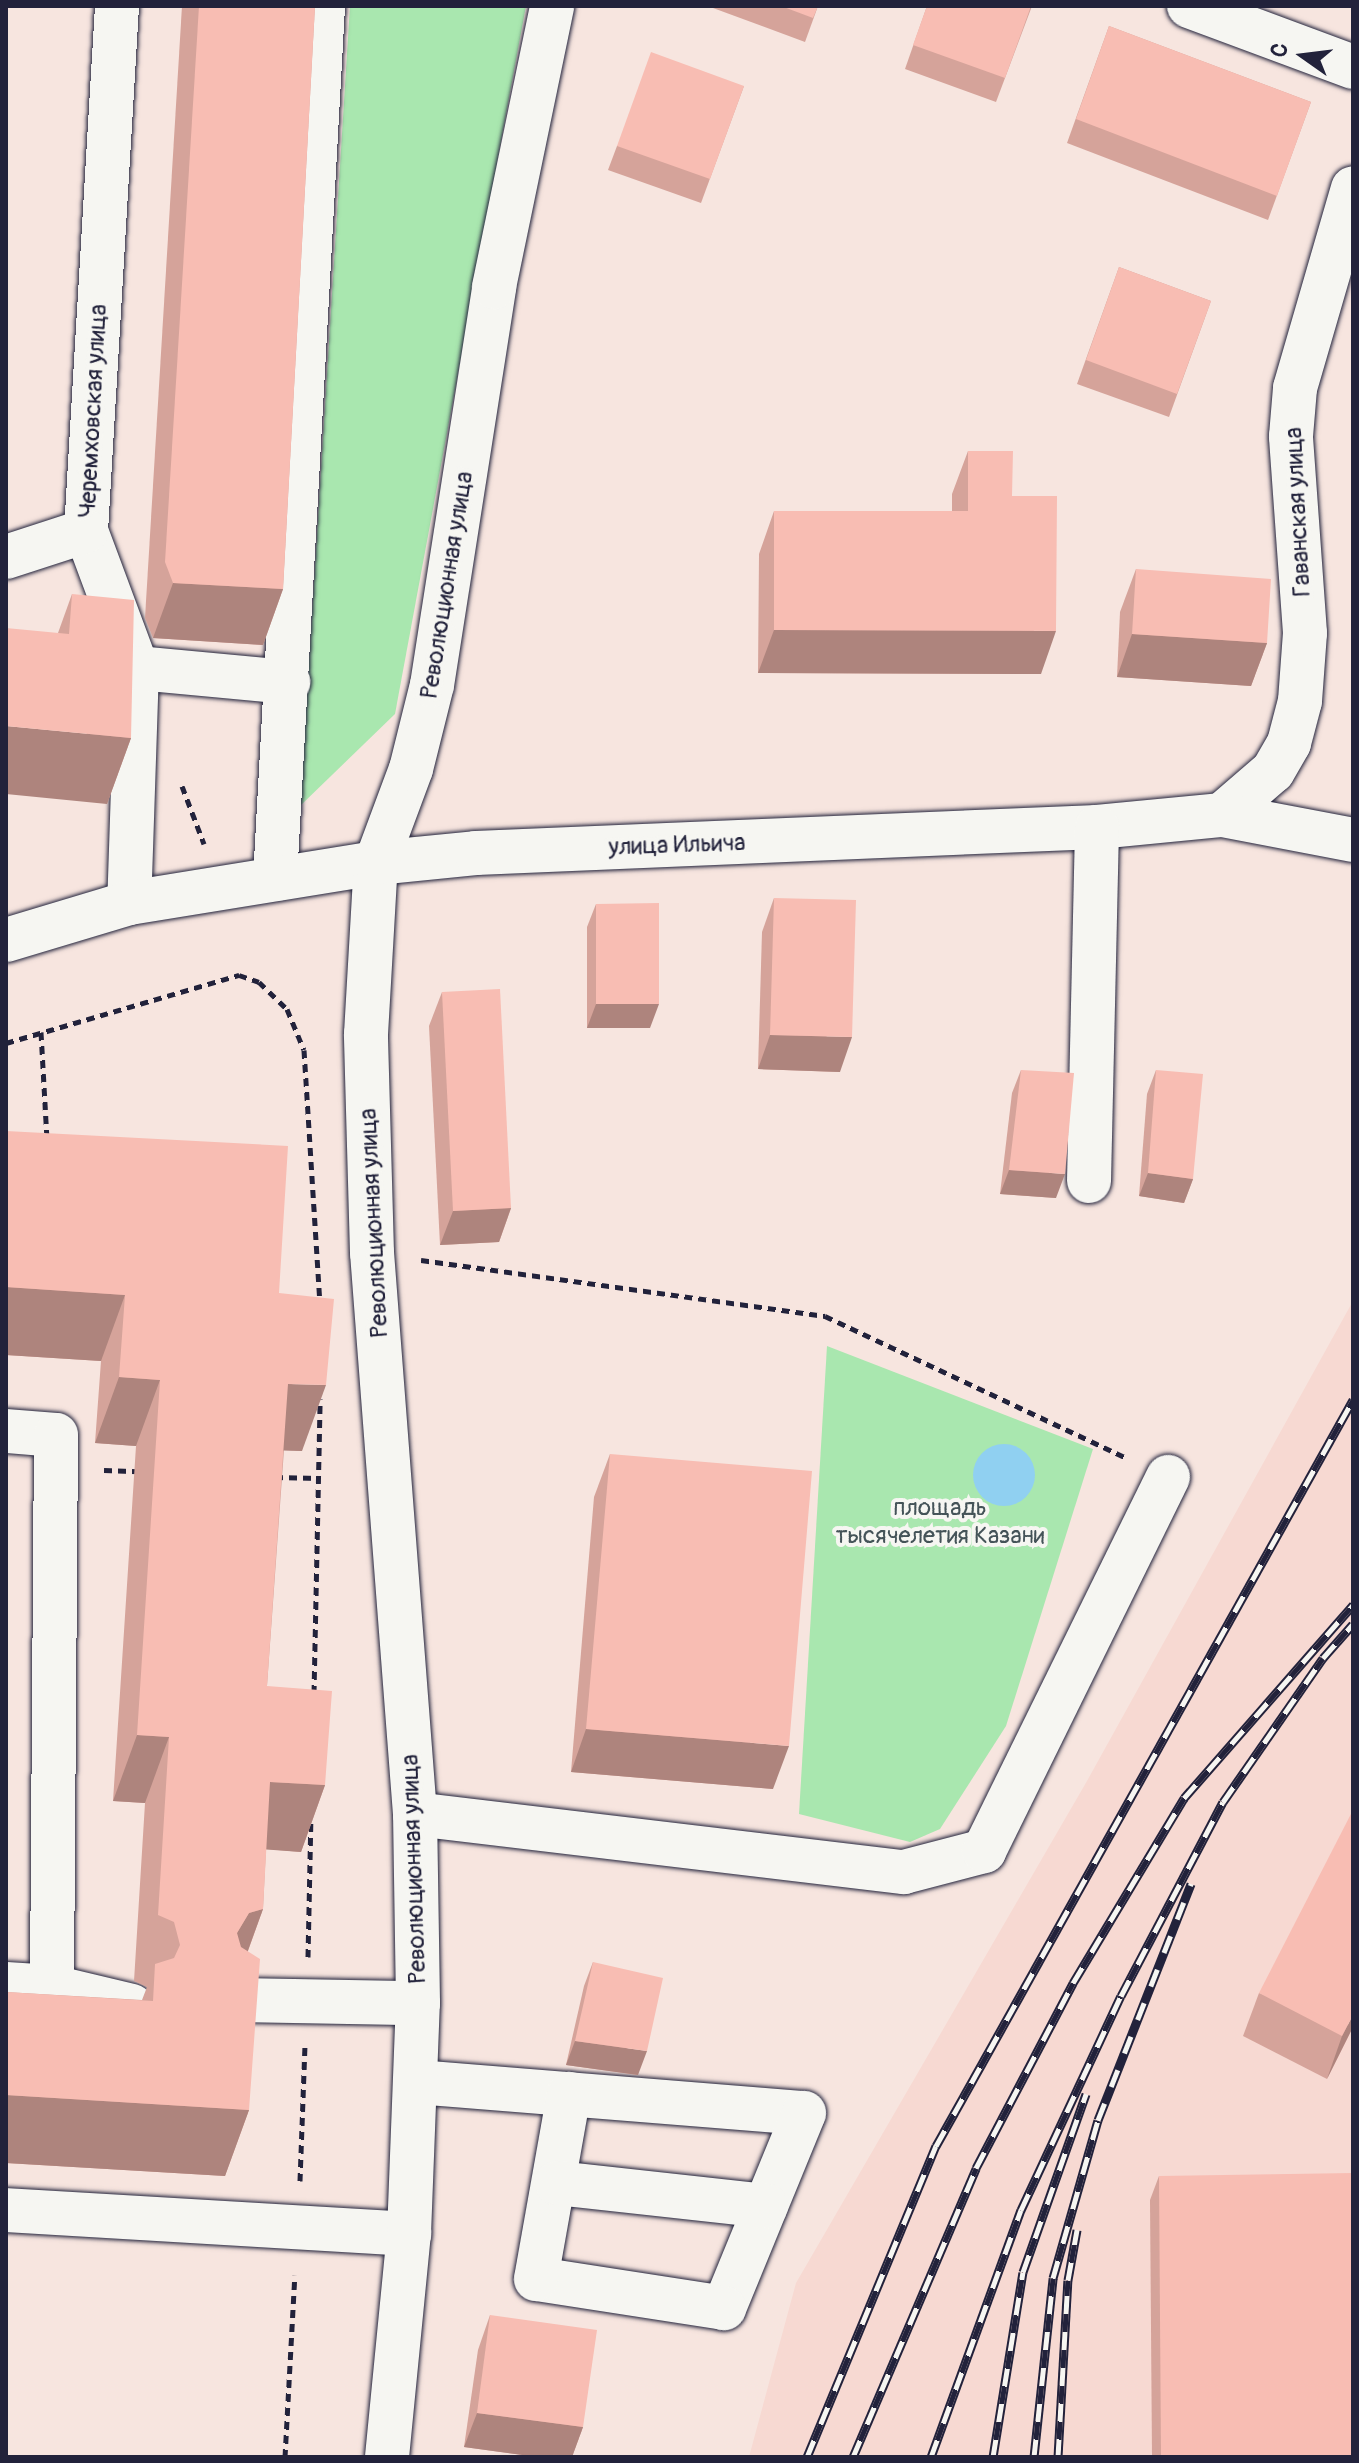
<!DOCTYPE html>
<meta charset="utf-8">
<style>
body{margin:0}
#map{position:relative;width:1359px;height:2463px;overflow:hidden;background:#f7e5df;font-family:Pangolin,sans-serif}
div>[style]{position:absolute}
.built>*{inset:0;background:#f7d9d2}
.green>*{inset:0;background:#a9e7af}
.water>*{inset:0;background:#90d0f1}
.round{border-radius:50%}
.path>*{height:5px;margin-top:-2.5px;transform-origin:0;background:repeating-linear-gradient(90deg,#22223b 0 8px,transparent 0 14px)}
.roads{filter:drop-shadow(0 0 2px #22223b) drop-shadow(0 0 2px #22223b)}
.minor>*{height:44px;margin:-22px;padding:0 22px;transform-origin:22px;border-radius:22px;background:#f6f6f2}
.rail>*{height:9px;margin-top:-4.5px;transform-origin:0;background:repeating-linear-gradient(90deg,#f6f6f2 0 18px,#22223b 0 36px);box-sizing:border-box;border-block:2px solid #22223b}
.wall>*{inset:0;background:#d5a39a}
.shaded-wall>*{inset:0;background:#ae847d}
.building>*{inset:0;background:#f8bdb3}
span{translate:-50% -50%;white-space:nowrap;text-align:center;line-height:1.15;-webkit-text-stroke:8px #f6f6f2;paint-order:stroke}
.street-label{font-size:24px;color:#22223b}
.park-label{font-size:24px;color:#445358}
.frame{position:absolute;inset:0;border:8px solid #22223b;pointer-events:none}
.north{position:absolute;left:1263px;top:16px;width:80px;height:80px;-webkit-text-stroke:6px #f6f6f2;paint-order:stroke;rotate:284deg;font-size:22px;font-weight:700;line-height:32px;text-align:center;color:#22223b}
.north::after{content:'';display:block;margin:auto;width:28px;height:36px;background:#22223b;clip-path:polygon(50% 0,100% 100%,50% 72%,0 100%)}
</style>
<div id="map">
<div class="built">
<div style="clip-path:polygon(1353px 1301px,1353px 2457px,749px 2457px,796px 2283px,1087px 1781px)"></div>
</div>
<div class="green">
<div style="clip-path:polygon(350px 6px,526px 6px,395px 714px,300px 806px)"></div>
<div style="clip-path:polygon(827px 1346px,1093px 1449px,1006px 1726px,940px 1829px,910px 1842px,799px 1814px)"></div>
</div>
<div class="water">
<div class="round" style="left:973px;top:1444px;width:62px;height:62px"></div>
</div>
<div class="path">
<div style="left:182px;top:786px;width:62px;rotate:69.2deg"></div>
<div style="left:41px;top:1032px;width:107px;rotate:86.8deg"></div>
<div style="left:6px;top:1043px;width:243px;rotate:-16.3deg"></div>
<div style="left:239px;top:975px;width:21px;rotate:19deg"></div>
<div style="left:259px;top:982px;width:39px;rotate:44deg"></div>
<div style="left:287px;top:1009px;width:44px;rotate:67.5deg"></div>
<div style="left:304px;top:1050px;width:252px;rotate:86.4deg"></div>
<div style="left:421px;top:1260px;width:408px;rotate:7.9deg"></div>
<div style="left:825px;top:1316px;width:334px;rotate:25.2deg"></div>
<div style="left:104px;top:1470px;width:34px;rotate:2deg"></div>
<div style="left:275px;top:1477px;width:44px;rotate:1.3deg"></div>
<div style="left:314px;top:1693px;width:294px;rotate:-88.8deg"></div>
<div style="left:308px;top:1957px;width:138px;rotate:-88.8deg"></div>
<div style="left:300px;top:2181px;width:134px;rotate:-87.9deg"></div>
<div style="left:285px;top:2457px;width:182px;rotate:-86.9deg"></div>
</div>
<div class="roads">
<div class="minor">
<div style="left:117px;top:6px;width:526px;rotate:93.38deg"></div>
<div style="left:86px;top:531px;width:146px;rotate:69.6deg"></div>
<div style="left:137px;top:668px;width:235px;rotate:91.9deg"></div>
<div style="left:1189px;top:6px;width:175px;rotate:20.4deg"></div>
<div style="left:6px;top:557px;width:84px;rotate:-18deg"></div>
<div style="left:137px;top:668px;width:152px;rotate:5.3deg"></div>
<div style="left:1222px;top:815px;width:67px;rotate:-40.8deg"></div>
<div style="left:1273px;top:771px;width:32px;rotate:-60deg"></div>
<div style="left:1289px;top:743px;width:43px;rotate:-75.3deg"></div>
<div style="left:1300px;top:701px;width:68px;rotate:-85.8deg"></div>
<div style="left:1305px;top:633px;width:197px;rotate:-94.1deg"></div>
<div style="left:1291px;top:436px;width:48px;rotate:-85.2deg"></div>
<div style="left:1295px;top:388px;width:208px;rotate:-73.8deg"></div>
<div style="left:275px;top:879px;width:874px;rotate:-86.85deg"></div>
<div style="left:6px;top:940px;width:128px;rotate:-16.7deg"></div>
<div style="left:129px;top:903px;width:250px;rotate:-9.2deg"></div>
<div style="left:376px;top:863px;width:100px;rotate:-5.7deg"></div>
<div style="left:476px;top:853px;width:622px;rotate:-2.4deg"></div>
<div style="left:1097px;top:827px;width:126px;rotate:-5.5deg"></div>
<div style="left:1222px;top:815px;width:133px;rotate:10.8deg"></div>
<div style="left:1089px;top:1181px;width:354px;rotate:-88.7deg"></div>
<div style="left:6px;top:1431px;width:50px;rotate:4.6deg"></div>
<div style="left:56px;top:1435px;width:552px;rotate:90.42deg"></div>
<div style="left:52px;top:1987px;width:46px;rotate:-176.3deg"></div>
<div style="left:415px;top:1814px;width:492px;rotate:6.8deg"></div>
<div style="left:904px;top:1872px;width:83px;rotate:-14.7deg"></div>
<div style="left:984px;top:1851px;width:417px;rotate:-63.8deg"></div>
<div style="left:52px;top:1987px;width:82px;rotate:13.4deg"></div>
<div style="left:238px;top:2000px;width:180px;rotate:1deg"></div>
<div style="left:417px;top:2082px;width:388px;rotate:4.6deg"></div>
<div style="left:804px;top:2113px;width:211px;rotate:112.3deg"></div>
<div style="left:724px;top:2308px;width:190px;rotate:-171.2deg"></div>
<div style="left:536px;top:2279px;width:188px;rotate:-79.9deg"></div>
<div style="left:557px;top:2183px;width:210px;rotate:6.3deg"></div>
<div style="left:6px;top:2210px;width:404px;rotate:3.4deg"></div>
<div style="left:387px;top:2457px;width:224px;rotate:-84.4deg"></div>
<div style="left:409px;top:2234px;width:231px;rotate:-87.8deg"></div>
<div style="left:418px;top:2003px;width:189px;rotate:-90.9deg"></div>
<div style="left:415px;top:1814px;width:563px;rotate:-94.38deg"></div>
<div style="left:372px;top:1253px;width:219px;rotate:-91.6deg"></div>
<div style="left:366px;top:1034px;width:171px;rotate:-86.7deg"></div>
<div style="left:376px;top:863px;width:100px;rotate:-69.6deg"></div>
<div style="left:411px;top:769px;width:87px;rotate:-76deg"></div>
<div style="left:432px;top:685px;width:403px;rotate:-81.1deg"></div>
<div style="left:494px;top:287px;width:287px;rotate:-78.3deg"></div>
</div>
</div>
<div class="rail">
<div style="left:807px;top:2457px;width:337px;rotate:-67.5deg"></div>
<div style="left:936px;top:2146px;width:855px;rotate:-60.8deg"></div>
<div style="left:853px;top:2457px;width:314px;rotate:-66.9deg"></div>
<div style="left:976px;top:2168px;width:209px;rotate:-62.3deg"></div>
<div style="left:1073px;top:1983px;width:216px;rotate:-59deg"></div>
<div style="left:1184px;top:1798px;width:257px;rotate:-48.8deg"></div>
<div style="left:931px;top:2457px;width:263px;rotate:-70deg"></div>
<div style="left:1021px;top:2210px;width:236px;rotate:-65deg"></div>
<div style="left:1121px;top:1996px;width:219px;rotate:-62.3deg"></div>
<div style="left:1223px;top:1802px;width:175px;rotate:-55.2deg"></div>
<div style="left:1323px;top:1658px;width:45px;rotate:-48.6deg"></div>
<div style="left:993px;top:2457px;width:187px;rotate:-80.8deg"></div>
<div style="left:1023px;top:2272px;width:189px;rotate:-70.5deg"></div>
<div style="left:1034px;top:2457px;width:180px;rotate:-83.9deg"></div>
<div style="left:1053px;top:2278px;width:164px;rotate:-74.1deg"></div>
<div style="left:1098px;top:2120px;width:254px;rotate:-68.5deg"></div>
<div style="left:1058px;top:2457px;width:177px;rotate:-86.8deg"></div>
<div style="left:1068px;top:2280px;width:51px;rotate:-79.8deg"></div>
</div>
<div class="wall">
<div style="clip-path:polygon(182px 6px,315px 6px,283px 589px,263px 645px,153px 638px,145px 618px)"></div>
<div style="clip-path:polygon(714px 6px,818px 6px,805px 42px,713px 8px)"></div>
<div style="clip-path:polygon(927px 6px,1032px 6px,996px 102px,905px 69px)"></div>
<div style="clip-path:polygon(1109px 26px,1311px 102px,1268px 220px,1067px 143px)"></div>
<div style="clip-path:polygon(744px 86px,701px 203px,608px 170px,617px 146px)"></div>
<div style="clip-path:polygon(1119px 267px,1211px 301px,1169px 417px,1077px 384px)"></div>
<div style="clip-path:polygon(968px 451px,1012px 496px,1041px 674px,758px 673px,759px 554px,774px 511px,952px 511px,952px 494px)"></div>
<div style="clip-path:polygon(1136px 569px,1267px 643px,1251px 686px,1117px 677px,1120px 612px)"></div>
<div style="clip-path:polygon(72px 594px,131px 738px,107px 804px,58px 633px)"></div>
<div style="clip-path:polygon(774px 898px,840px 1072px,758px 1069px,762px 932px)"></div>
<div style="clip-path:polygon(596px 904px,650px 1028px,587px 1028px,587px 927px)"></div>
<div style="clip-path:polygon(442px 992px,511px 1208px,499px 1242px,440px 1245px,429px 1026px)"></div>
<div style="clip-path:polygon(1021px 1070px,1056px 1198px,1000px 1194px,1012px 1093px)"></div>
<div style="clip-path:polygon(1156px 1070px,1193px 1179px,1184px 1203px,1139px 1196px,1147px 1094px)"></div>
<div style="clip-path:polygon(6px 1131px,279px 1293px,302px 1451px,284px 1450px,267px 1686px,325px 1785px,301px 1852px,266px 1849px,263px 1909px,248px 1951px,249px 2110px,225px 2176px,6px 2163px,6px 1992px,142px 2000px,147px 1987px,134px 1981px,145px 1803px,113px 1801px,136px 1446px,95px 1443px,101px 1361px,6px 1355px)"></div>
<div style="clip-path:polygon(610px 1454px,773px 1789px,571px 1772px,594px 1497px)"></div>
<div style="clip-path:polygon(593px 1962px,638px 2075px,566px 2065px,584px 1986px)"></div>
<div style="clip-path:polygon(1259px 1993px,1353px 2027px,1327px 2079px,1243px 2036px)"></div>
<div style="clip-path:polygon(1159px 2176px,1353px 2457px,1152px 2457px,1150px 2200px)"></div>
<div style="clip-path:polygon(490px 2315px,583px 2427px,572px 2457px,537px 2457px,464px 2447px,478px 2350px)"></div>
</div>
<div class="shaded-wall">
<div style="clip-path:polygon(173px 583px,283px 589px,263px 645px,153px 638px)"></div>
<div style="clip-path:polygon(774px 630px,1056px 631px,1041px 674px,758px 673px)"></div>
<div style="clip-path:polygon(1132px 634px,1267px 643px,1251px 686px,1117px 677px)"></div>
<div style="clip-path:polygon(6px 726px,131px 738px,107px 804px,6px 794px)"></div>
<div style="clip-path:polygon(596px 1004px,659px 1004px,650px 1028px,587px 1028px)"></div>
<div style="clip-path:polygon(770px 1035px,852px 1037px,840px 1072px,758px 1069px)"></div>
<div style="clip-path:polygon(1009px 1170px,1065px 1174px,1056px 1198px,1000px 1194px)"></div>
<div style="clip-path:polygon(1148px 1173px,1193px 1179px,1184px 1203px,1139px 1196px)"></div>
<div style="clip-path:polygon(511px 1208px,499px 1242px,440px 1245px,453px 1211px)"></div>
<div style="clip-path:polygon(6px 1287px,125px 1295px,101px 1361px,6px 1355px)"></div>
<div style="clip-path:polygon(119px 1377px,160px 1380px,136px 1446px,95px 1443px)"></div>
<div style="clip-path:polygon(288px 1384px,326px 1385px,302px 1451px,264px 1450px)"></div>
<div style="clip-path:polygon(586px 1729px,789px 1746px,773px 1789px,571px 1772px)"></div>
<div style="clip-path:polygon(137px 1735px,169px 1737px,145px 1803px,113px 1801px)"></div>
<div style="clip-path:polygon(270px 1782px,325px 1785px,301px 1852px,246px 1848px)"></div>
<div style="clip-path:polygon(263px 1909px,239px 1975px,237px 1933px,249px 1913px)"></div>
<div style="clip-path:polygon(1353px 2015px,1353px 2027px,1327px 2079px,1342px 2036px)"></div>
<div style="clip-path:polygon(575px 2041px,647px 2051px,638px 2075px,566px 2065px)"></div>
<div style="clip-path:polygon(6px 2095px,249px 2110px,225px 2176px,6px 2163px)"></div>
<div style="clip-path:polygon(477px 2413px,583px 2427px,572px 2457px,537px 2457px,464px 2447px)"></div>
</div>
<div class="building">
<div style="clip-path:polygon(199px 6px,315px 6px,283px 589px,173px 583px,165px 562px)"></div>
<div style="clip-path:polygon(781px 6px,818px 6px,813px 18px)"></div>
<div style="clip-path:polygon(927px 6px,1031px 6px,1005px 78px,913px 45px)"></div>
<div style="clip-path:polygon(1109px 26px,1311px 102px,1277px 196px,1076px 119px)"></div>
<div style="clip-path:polygon(651px 52px,744px 86px,710px 179px,617px 146px)"></div>
<div style="clip-path:polygon(1119px 267px,1211px 301px,1177px 394px,1086px 360px)"></div>
<div style="clip-path:polygon(968px 451px,1013px 451px,1012px 496px,1057px 496px,1056px 631px,774px 630px,774px 511px,968px 511px)"></div>
<div style="clip-path:polygon(1136px 569px,1271px 579px,1267px 643px,1132px 634px)"></div>
<div style="clip-path:polygon(72px 594px,134px 600px,131px 738px,6px 726px,6px 628px,69px 634px)"></div>
<div style="clip-path:polygon(774px 898px,856px 900px,852px 1037px,770px 1035px)"></div>
<div style="clip-path:polygon(659px 903px,659px 1004px,596px 1004px,596px 904px)"></div>
<div style="clip-path:polygon(500px 989px,511px 1208px,453px 1211px,442px 992px)"></div>
<div style="clip-path:polygon(1021px 1070px,1074px 1073px,1065px 1174px,1009px 1170px)"></div>
<div style="clip-path:polygon(1156px 1070px,1203px 1074px,1193px 1179px,1148px 1173px)"></div>
<div style="clip-path:polygon(6px 1131px,288px 1146px,279px 1293px,334px 1299px,326px 1385px,288px 1384px,267px 1686px,332px 1691px,325px 1785px,270px 1782px,263px 1909px,249px 1913px,237px 1933px,241px 1947px,260px 1959px,249px 2110px,6px 2095px,6px 1992px,153px 2001px,155px 1964px,174px 1958px,180px 1945px,174px 1922px,158px 1915px,169px 1737px,137px 1735px,160px 1380px,119px 1377px,125px 1295px,6px 1287px)"></div>
<div style="clip-path:polygon(610px 1454px,812px 1471px,789px 1746px,586px 1729px)"></div>
<div style="clip-path:polygon(1353px 1810px,1353px 2015px,1342px 2036px,1259px 1993px)"></div>
<div style="clip-path:polygon(593px 1962px,663px 1978px,647px 2051px,575px 2041px)"></div>
<div style="clip-path:polygon(1353px 2173px,1353px 2457px,1161px 2457px,1159px 2176px)"></div>
<div style="clip-path:polygon(490px 2315px,597px 2330px,583px 2427px,477px 2413px)"></div>
</div>
<div class="street-label">
<span style="left:93px;top:411px;rotate:-87deg">Черемховская улица</span>
<span style="left:1298px;top:512px;rotate:-93deg">Гаванская улица</span>
<span style="left:447px;top:585px;rotate:-81deg">Революционная улица</span>
<span style="left:677px;top:845px;rotate:-2deg">улица Ильича</span>
<span style="left:374px;top:1223px;rotate:-93deg">Революционная улица</span>
<span style="left:414px;top:1869px;rotate:-92deg">Революционная улица</span>
</div>
<div class="park-label">
<span style="left:940px;top:1522px">площадь<br>тысячелетия Казани</span>
</div>
<div class="frame"></div>
<div class="north">С</div>
</div>
